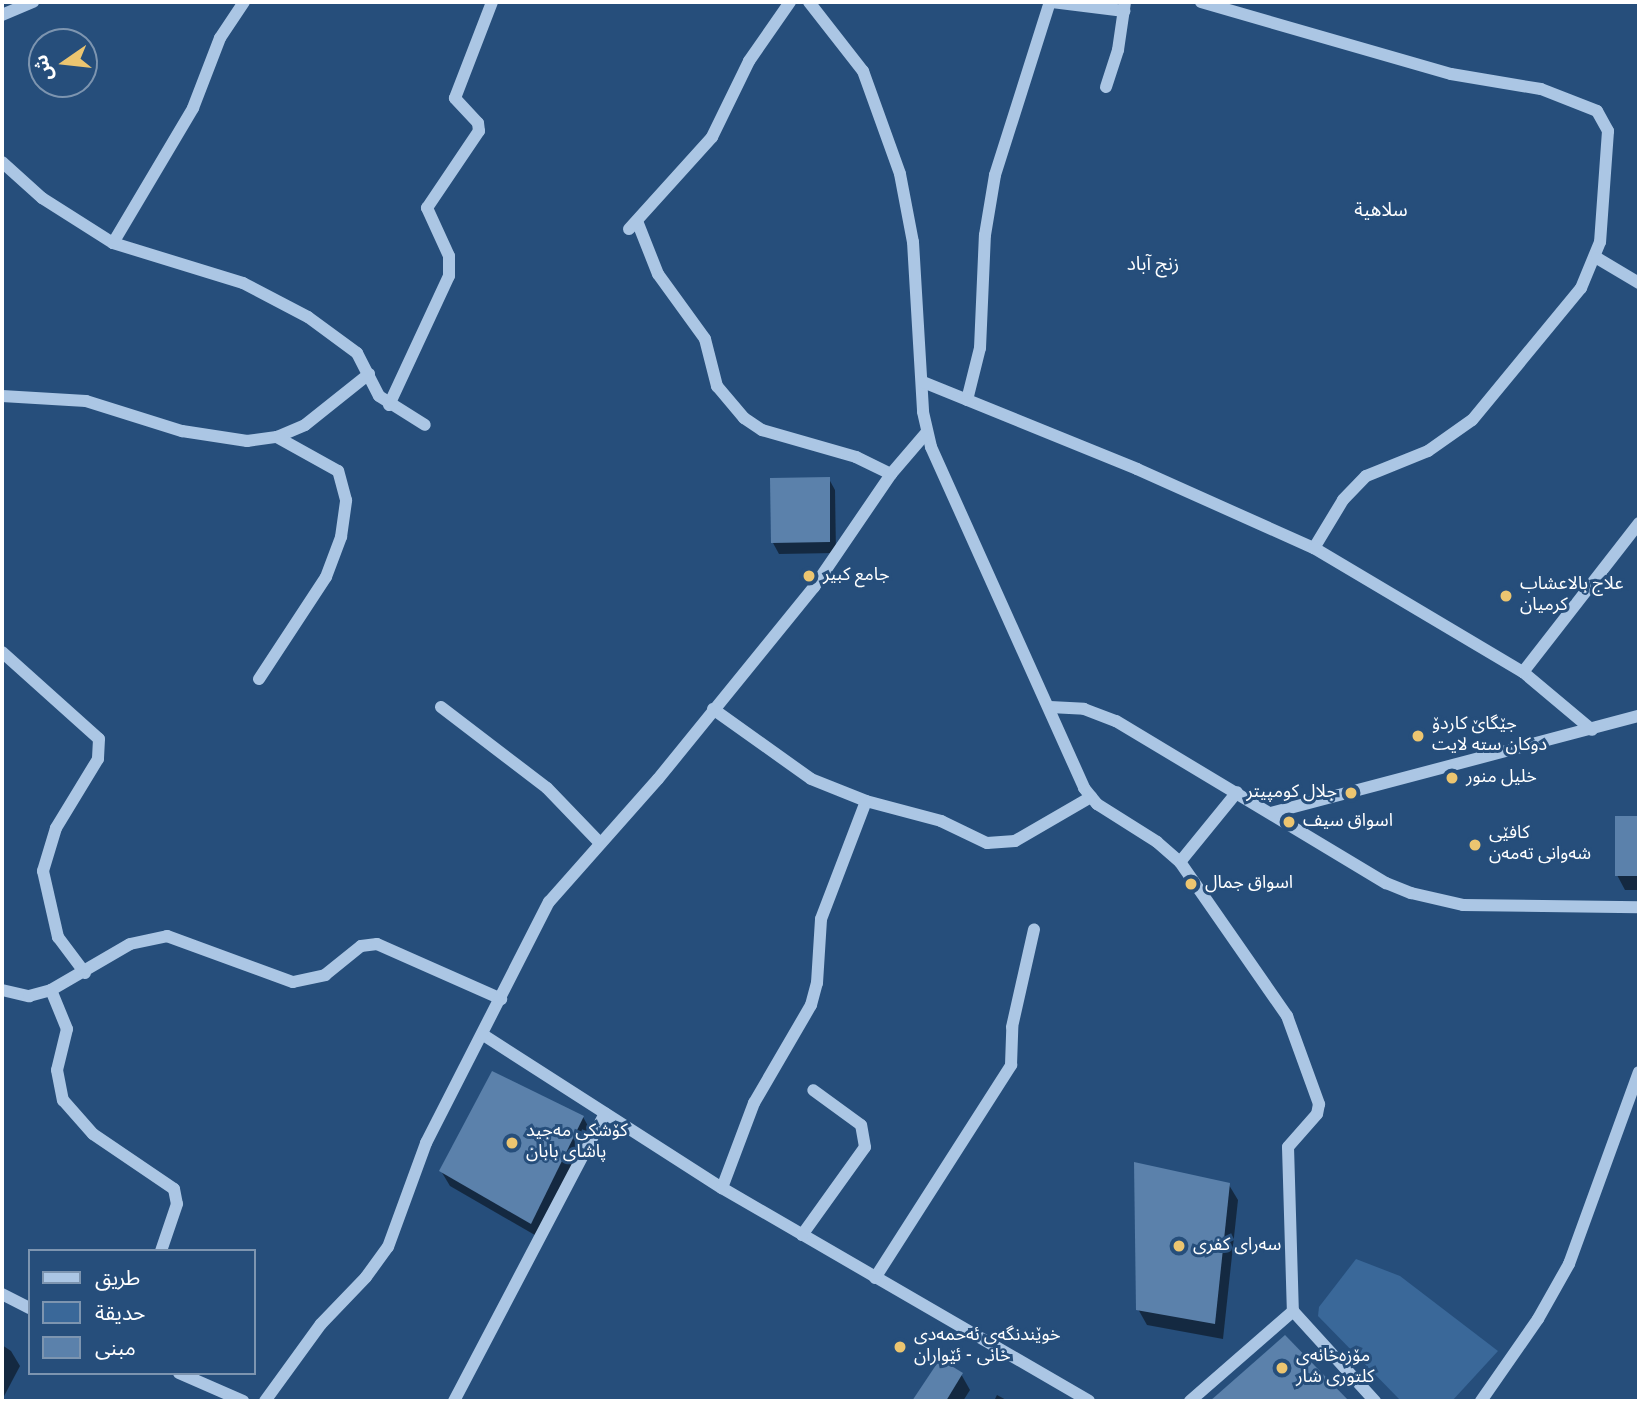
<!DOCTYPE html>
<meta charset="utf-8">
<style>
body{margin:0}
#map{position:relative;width:1641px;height:1403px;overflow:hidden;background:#264e7b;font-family:Overpass,"Noto Sans Arabic",sans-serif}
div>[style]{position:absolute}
.green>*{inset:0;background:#3a6899}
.shadow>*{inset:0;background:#0007}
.building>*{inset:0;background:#5b81ab}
.minor>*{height:12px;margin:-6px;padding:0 6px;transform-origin:6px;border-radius:6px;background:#abc6e4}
.dots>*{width:19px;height:19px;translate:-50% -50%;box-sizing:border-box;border:4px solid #264e7b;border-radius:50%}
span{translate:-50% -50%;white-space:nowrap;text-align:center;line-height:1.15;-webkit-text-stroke:6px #264e7b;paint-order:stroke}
.poi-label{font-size:18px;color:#fff}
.left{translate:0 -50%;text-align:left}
.right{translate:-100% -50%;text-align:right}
.neighbourhood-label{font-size:19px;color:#fff}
.frame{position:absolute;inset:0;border:4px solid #fff;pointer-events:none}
.legend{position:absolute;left:28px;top:1249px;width:228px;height:126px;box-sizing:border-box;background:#264e7b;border:2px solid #7d95b0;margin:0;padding:9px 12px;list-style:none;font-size:21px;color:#fff}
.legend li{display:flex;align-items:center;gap:14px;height:35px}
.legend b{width:35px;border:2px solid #7d95b0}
.north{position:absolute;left:28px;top:28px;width:70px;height:70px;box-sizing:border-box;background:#264e7b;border:2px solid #7d95b0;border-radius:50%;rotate:256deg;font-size:19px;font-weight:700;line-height:28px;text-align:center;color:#fff}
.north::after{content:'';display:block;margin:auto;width:24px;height:32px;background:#ecc570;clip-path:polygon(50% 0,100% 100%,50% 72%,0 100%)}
</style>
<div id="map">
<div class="green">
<div style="clip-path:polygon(1356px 1259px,1400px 1276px,1498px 1351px,1452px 1401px,1401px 1401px,1318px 1316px,1319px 1307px)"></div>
</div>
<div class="shadow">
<div style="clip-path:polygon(829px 479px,835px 490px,836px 553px,779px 554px,773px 543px)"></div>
<div style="clip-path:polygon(1617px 818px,1639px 818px,1639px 890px,1625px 890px,1617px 875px)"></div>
<div style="clip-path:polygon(583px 1117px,592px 1133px,540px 1238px,450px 1186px,441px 1171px)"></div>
<div style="clip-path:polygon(1229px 1185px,1238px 1200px,1223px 1339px,1147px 1325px,1138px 1309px)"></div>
<div style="clip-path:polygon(1285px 1338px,1346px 1401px,1213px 1401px)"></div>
<div style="clip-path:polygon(2px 1345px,11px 1351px,20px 1366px,2px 1400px)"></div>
<div style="clip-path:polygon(940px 1361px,961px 1374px,970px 1390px,963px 1401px,914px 1401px)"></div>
<div style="clip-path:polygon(997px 1395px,1008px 1401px,994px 1401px)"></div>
</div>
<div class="building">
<div style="clip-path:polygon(830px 477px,830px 542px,771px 543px,770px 478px)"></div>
<div style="clip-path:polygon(1615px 816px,1639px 816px,1639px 876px,1615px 876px)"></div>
<div style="clip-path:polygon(492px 1071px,584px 1116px,531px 1224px,439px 1171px)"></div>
<div style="clip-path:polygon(1134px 1162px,1230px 1183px,1215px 1324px,1136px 1310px)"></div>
<div style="clip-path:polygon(1285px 1335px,1349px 1401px,1210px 1401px)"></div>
<div style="clip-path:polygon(940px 1359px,963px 1373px,946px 1401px,912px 1401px)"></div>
</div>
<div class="minor">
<div style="left:809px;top:2px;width:88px;rotate:52deg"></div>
<div style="left:863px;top:71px;width:109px;rotate:70.2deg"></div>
<div style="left:900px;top:174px;width:69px;rotate:79.2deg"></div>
<div style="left:913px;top:242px;width:170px;rotate:86.6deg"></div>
<div style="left:923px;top:412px;width:36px;rotate:77deg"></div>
<div style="left:931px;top:447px;width:374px;rotate:65.8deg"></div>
<div style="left:1084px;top:788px;width:21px;rotate:51deg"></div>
<div style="left:1097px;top:804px;width:71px;rotate:32.3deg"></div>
<div style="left:1157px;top:842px;width:30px;rotate:41deg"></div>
<div style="left:1180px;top:862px;width:188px;rotate:55.2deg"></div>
<div style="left:1287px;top:1016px;width:94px;rotate:70deg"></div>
<div style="left:1319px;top:1104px;width:10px;rotate:101deg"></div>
<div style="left:1317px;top:1114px;width:44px;rotate:131.3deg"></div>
<div style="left:1288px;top:1147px;width:164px;rotate:88.3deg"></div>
<div style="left:1293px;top:1311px;width:122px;rotate:47.7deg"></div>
<div style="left:1052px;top:2px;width:73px;rotate:7.1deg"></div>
<div style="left:1201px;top:2px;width:260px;rotate:16.1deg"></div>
<div style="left:1451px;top:74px;width:91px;rotate:9.5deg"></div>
<div style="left:1541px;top:89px;width:60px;rotate:21.4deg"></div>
<div style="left:1597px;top:111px;width:23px;rotate:61deg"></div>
<div style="left:1608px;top:131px;width:111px;rotate:94.1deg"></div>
<div style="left:1600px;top:242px;width:50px;rotate:112.4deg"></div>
<div style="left:1581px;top:288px;width:171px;rotate:129.5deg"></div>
<div style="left:1472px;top:420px;width:54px;rotate:144.8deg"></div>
<div style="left:1428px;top:451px;width:67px;rotate:158deg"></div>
<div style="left:1366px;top:476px;width:33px;rotate:134deg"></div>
<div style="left:1343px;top:500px;width:56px;rotate:121.1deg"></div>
<div style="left:2px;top:15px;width:34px;rotate:-23deg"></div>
<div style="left:1106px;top:87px;width:39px;rotate:-72deg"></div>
<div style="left:1118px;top:50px;width:49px;rotate:-81.7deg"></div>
<div style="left:2px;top:162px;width:54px;rotate:42deg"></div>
<div style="left:42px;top:198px;width:84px;rotate:32.4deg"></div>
<div style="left:113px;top:243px;width:136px;rotate:17.1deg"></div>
<div style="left:243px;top:283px;width:73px;rotate:27.6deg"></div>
<div style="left:308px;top:317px;width:61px;rotate:36.3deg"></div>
<div style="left:357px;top:353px;width:48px;rotate:62.9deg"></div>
<div style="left:379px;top:396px;width:54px;rotate:32.2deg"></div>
<div style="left:637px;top:221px;width:57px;rotate:68.4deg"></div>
<div style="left:658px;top:274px;width:80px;rotate:54.1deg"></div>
<div style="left:705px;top:339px;width:49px;rotate:75.7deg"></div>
<div style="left:717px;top:386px;width:42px;rotate:49.8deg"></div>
<div style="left:744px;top:418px;width:22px;rotate:34deg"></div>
<div style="left:762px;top:430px;width:98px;rotate:16deg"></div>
<div style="left:856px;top:457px;width:39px;rotate:26deg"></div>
<div style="left:629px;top:229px;width:124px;rotate:-47.9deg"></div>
<div style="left:712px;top:137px;width:85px;rotate:-64deg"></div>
<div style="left:749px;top:61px;width:72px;rotate:-55.2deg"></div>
<div style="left:113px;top:243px;width:157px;rotate:-59.3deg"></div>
<div style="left:193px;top:108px;width:75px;rotate:-68.9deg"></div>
<div style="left:220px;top:38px;width:43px;rotate:-56.3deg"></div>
<div style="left:1597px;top:258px;width:49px;rotate:30.8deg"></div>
<div style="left:923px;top:382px;width:231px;rotate:22.1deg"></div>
<div style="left:1137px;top:469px;width:194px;rotate:24.1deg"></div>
<div style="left:1314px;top:548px;width:243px;rotate:30.7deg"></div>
<div style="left:1523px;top:672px;width:90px;rotate:40deg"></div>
<div style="left:2px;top:396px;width:84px;rotate:3.4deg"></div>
<div style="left:86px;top:401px;width:101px;rotate:17.4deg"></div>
<div style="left:182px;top:431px;width:66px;rotate:8.7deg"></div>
<div style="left:247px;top:441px;width:30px;rotate:-8deg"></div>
<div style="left:277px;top:437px;width:30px;rotate:-23deg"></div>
<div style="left:305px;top:425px;width:82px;rotate:-38.6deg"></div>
<div style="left:967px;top:400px;width:54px;rotate:-76deg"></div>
<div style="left:980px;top:348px;width:113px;rotate:-87.5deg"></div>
<div style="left:985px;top:235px;width:61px;rotate:-80.5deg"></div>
<div style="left:995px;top:175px;width:182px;rotate:-72.4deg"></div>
<div style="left:389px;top:405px;width:142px;rotate:-65.1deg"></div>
<div style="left:449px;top:276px;width:20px;rotate:-90deg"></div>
<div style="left:449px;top:256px;width:53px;rotate:-114.6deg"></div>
<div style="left:427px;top:208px;width:93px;rotate:-56deg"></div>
<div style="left:479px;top:131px;width:8px;rotate:-97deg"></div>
<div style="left:478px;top:123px;width:34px;rotate:-133deg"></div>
<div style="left:455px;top:98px;width:103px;rotate:-68.9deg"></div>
<div style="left:2px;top:652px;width:130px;rotate:41.9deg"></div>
<div style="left:99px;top:739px;width:20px;rotate:93deg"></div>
<div style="left:98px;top:759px;width:81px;rotate:121.3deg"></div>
<div style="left:56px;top:828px;width:45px;rotate:106.8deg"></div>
<div style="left:43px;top:871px;width:68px;rotate:77.2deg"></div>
<div style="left:58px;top:937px;width:45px;rotate:53.1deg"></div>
<div style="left:1523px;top:672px;width:189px;rotate:-52.1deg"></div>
<div style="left:259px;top:679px;width:122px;rotate:-56.7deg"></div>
<div style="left:326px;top:577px;width:43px;rotate:-69.4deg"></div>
<div style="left:341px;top:537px;width:37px;rotate:-82deg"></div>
<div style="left:346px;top:500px;width:30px;rotate:-105deg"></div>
<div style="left:338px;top:471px;width:70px;rotate:-150.9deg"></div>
<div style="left:441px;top:707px;width:133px;rotate:37.4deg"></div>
<div style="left:547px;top:788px;width:76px;rotate:46.1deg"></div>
<div style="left:1050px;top:707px;width:34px;rotate:3deg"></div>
<div style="left:1084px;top:709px;width:34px;rotate:21deg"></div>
<div style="left:1116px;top:721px;width:315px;rotate:31deg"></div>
<div style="left:1386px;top:883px;width:27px;rotate:22deg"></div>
<div style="left:1411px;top:893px;width:53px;rotate:13deg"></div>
<div style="left:1463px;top:905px;width:176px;rotate:0.7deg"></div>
<div style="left:713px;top:709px;width:120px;rotate:35.5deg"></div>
<div style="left:811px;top:779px;width:59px;rotate:21.8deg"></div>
<div style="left:866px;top:801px;width:78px;rotate:14.9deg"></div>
<div style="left:941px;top:821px;width:51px;rotate:25.6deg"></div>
<div style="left:987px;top:843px;width:28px;rotate:-4deg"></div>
<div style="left:1015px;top:841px;width:88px;rotate:-30.1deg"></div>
<div style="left:1271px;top:813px;width:381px;rotate:-14.8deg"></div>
<div style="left:1180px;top:862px;width:90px;rotate:-50.8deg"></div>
<div style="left:2px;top:990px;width:28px;rotate:13deg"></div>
<div style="left:29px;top:996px;width:23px;rotate:-15deg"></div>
<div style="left:51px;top:990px;width:91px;rotate:-30.2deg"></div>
<div style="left:130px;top:944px;width:38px;rotate:-12deg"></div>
<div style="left:167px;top:936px;width:134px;rotate:20.1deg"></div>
<div style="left:293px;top:982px;width:33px;rotate:-12deg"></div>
<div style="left:325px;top:975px;width:46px;rotate:-38.9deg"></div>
<div style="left:361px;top:946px;width:16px;rotate:-7deg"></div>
<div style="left:377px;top:944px;width:136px;rotate:23.9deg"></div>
<div style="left:51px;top:990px;width:42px;rotate:67.7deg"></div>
<div style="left:67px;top:1029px;width:42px;rotate:103.7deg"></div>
<div style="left:57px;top:1070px;width:31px;rotate:79deg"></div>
<div style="left:63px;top:1100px;width:45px;rotate:48.6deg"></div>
<div style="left:93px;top:1134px;width:98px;rotate:34.2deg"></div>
<div style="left:174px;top:1189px;width:15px;rotate:79deg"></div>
<div style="left:177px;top:1204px;width:50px;rotate:108.8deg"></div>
<div style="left:485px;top:1036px;width:282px;rotate:32.7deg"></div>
<div style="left:722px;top:1188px;width:424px;rotate:30.1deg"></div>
<div style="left:722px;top:1188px;width:91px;rotate:-69.4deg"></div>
<div style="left:754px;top:1103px;width:113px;rotate:-59.8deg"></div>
<div style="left:811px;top:1005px;width:23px;rotate:-75deg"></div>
<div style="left:817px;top:983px;width:64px;rotate:-86.4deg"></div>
<div style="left:821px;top:919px;width:126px;rotate:-69.1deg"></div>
<div style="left:802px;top:1235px;width:108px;rotate:-54.4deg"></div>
<div style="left:865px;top:1147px;width:22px;rotate:-100deg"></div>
<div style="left:861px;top:1125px;width:59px;rotate:-143.9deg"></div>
<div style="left:875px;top:1278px;width:253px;rotate:-57.4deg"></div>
<div style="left:1011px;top:1065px;width:38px;rotate:-88deg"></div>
<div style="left:1012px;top:1027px;width:100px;rotate:-77.3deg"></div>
<div style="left:2px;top:1294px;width:31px;rotate:27deg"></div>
<div style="left:179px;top:1373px;width:70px;rotate:23.6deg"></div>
<div style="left:265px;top:1401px;width:95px;rotate:-54deg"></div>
<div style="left:321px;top:1324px;width:65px;rotate:-46.2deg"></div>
<div style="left:366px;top:1277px;width:37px;rotate:-54deg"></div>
<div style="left:388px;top:1247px;width:111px;rotate:-69.9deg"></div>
<div style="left:426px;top:1143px;width:271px;rotate:-63deg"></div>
<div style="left:549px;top:902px;width:164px;rotate:-48.5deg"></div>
<div style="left:658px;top:779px;width:247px;rotate:-50.9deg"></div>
<div style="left:814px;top:587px;width:137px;rotate:-55.7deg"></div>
<div style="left:891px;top:474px;width:55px;rotate:-49.4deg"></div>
<div style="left:454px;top:1401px;width:325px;rotate:-62.3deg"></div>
<div style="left:1190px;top:1401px;width:137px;rotate:-41.1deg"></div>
<div style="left:1481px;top:1401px;width:100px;rotate:-55.2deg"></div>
<div style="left:1538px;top:1319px;width:63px;rotate:-60.6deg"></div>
<div style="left:1569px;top:1264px;width:204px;rotate:-70deg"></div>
</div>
<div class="dots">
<div style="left:809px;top:576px;background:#ecc570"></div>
<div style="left:1506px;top:596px;background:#ecc570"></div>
<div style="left:1418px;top:736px;background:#ecc570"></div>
<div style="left:1452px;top:778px;background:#ecc570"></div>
<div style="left:1351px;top:793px;background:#ecc570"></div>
<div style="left:1289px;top:822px;background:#ecc570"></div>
<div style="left:1475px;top:845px;background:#ecc570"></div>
<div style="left:1191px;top:884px;background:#ecc570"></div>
<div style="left:512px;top:1143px;background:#ecc570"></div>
<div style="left:1179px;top:1246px;background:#ecc570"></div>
<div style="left:900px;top:1347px;background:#ecc570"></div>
<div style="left:1282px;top:1368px;background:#ecc570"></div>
</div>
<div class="poi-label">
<span class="left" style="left:823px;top:576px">جامع كبير</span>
<span class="left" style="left:1520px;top:596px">علاج بالاعشاب<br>كرميان</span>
<span class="left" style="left:1432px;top:736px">جێگاێ کاردۆ<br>دوکان ستە لایت</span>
<span class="left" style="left:1466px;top:778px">خلیل منور</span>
<span class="right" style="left:1337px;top:793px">جلال کومپیتر</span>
<span class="left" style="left:1303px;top:822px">اسواق سيف</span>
<span class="left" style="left:1489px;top:845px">کافێی<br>شەوانی تەمەن</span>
<span class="left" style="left:1205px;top:884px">اسواق جمال</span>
<span class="left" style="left:526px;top:1143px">کۆشکی مەجید<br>پاشای بابان</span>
<span class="left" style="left:1193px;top:1246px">سەرای کفری</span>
<span class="left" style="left:914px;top:1347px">خوێندنگەی ئەحمەدی<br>خانی - ئێواران</span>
<span class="left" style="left:1296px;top:1368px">مۆزەخانەی<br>کلتوری شار</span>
</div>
<div class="neighbourhood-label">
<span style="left:1381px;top:212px">سلاهية</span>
<span style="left:1153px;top:266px">زنج آباد</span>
</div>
<div class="frame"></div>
<ul class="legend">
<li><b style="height:9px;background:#abc6e4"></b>طريق</li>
<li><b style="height:19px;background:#3a6899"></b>حديقة</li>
<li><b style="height:19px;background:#5b81ab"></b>مبنى</li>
</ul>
<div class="north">ش</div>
</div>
